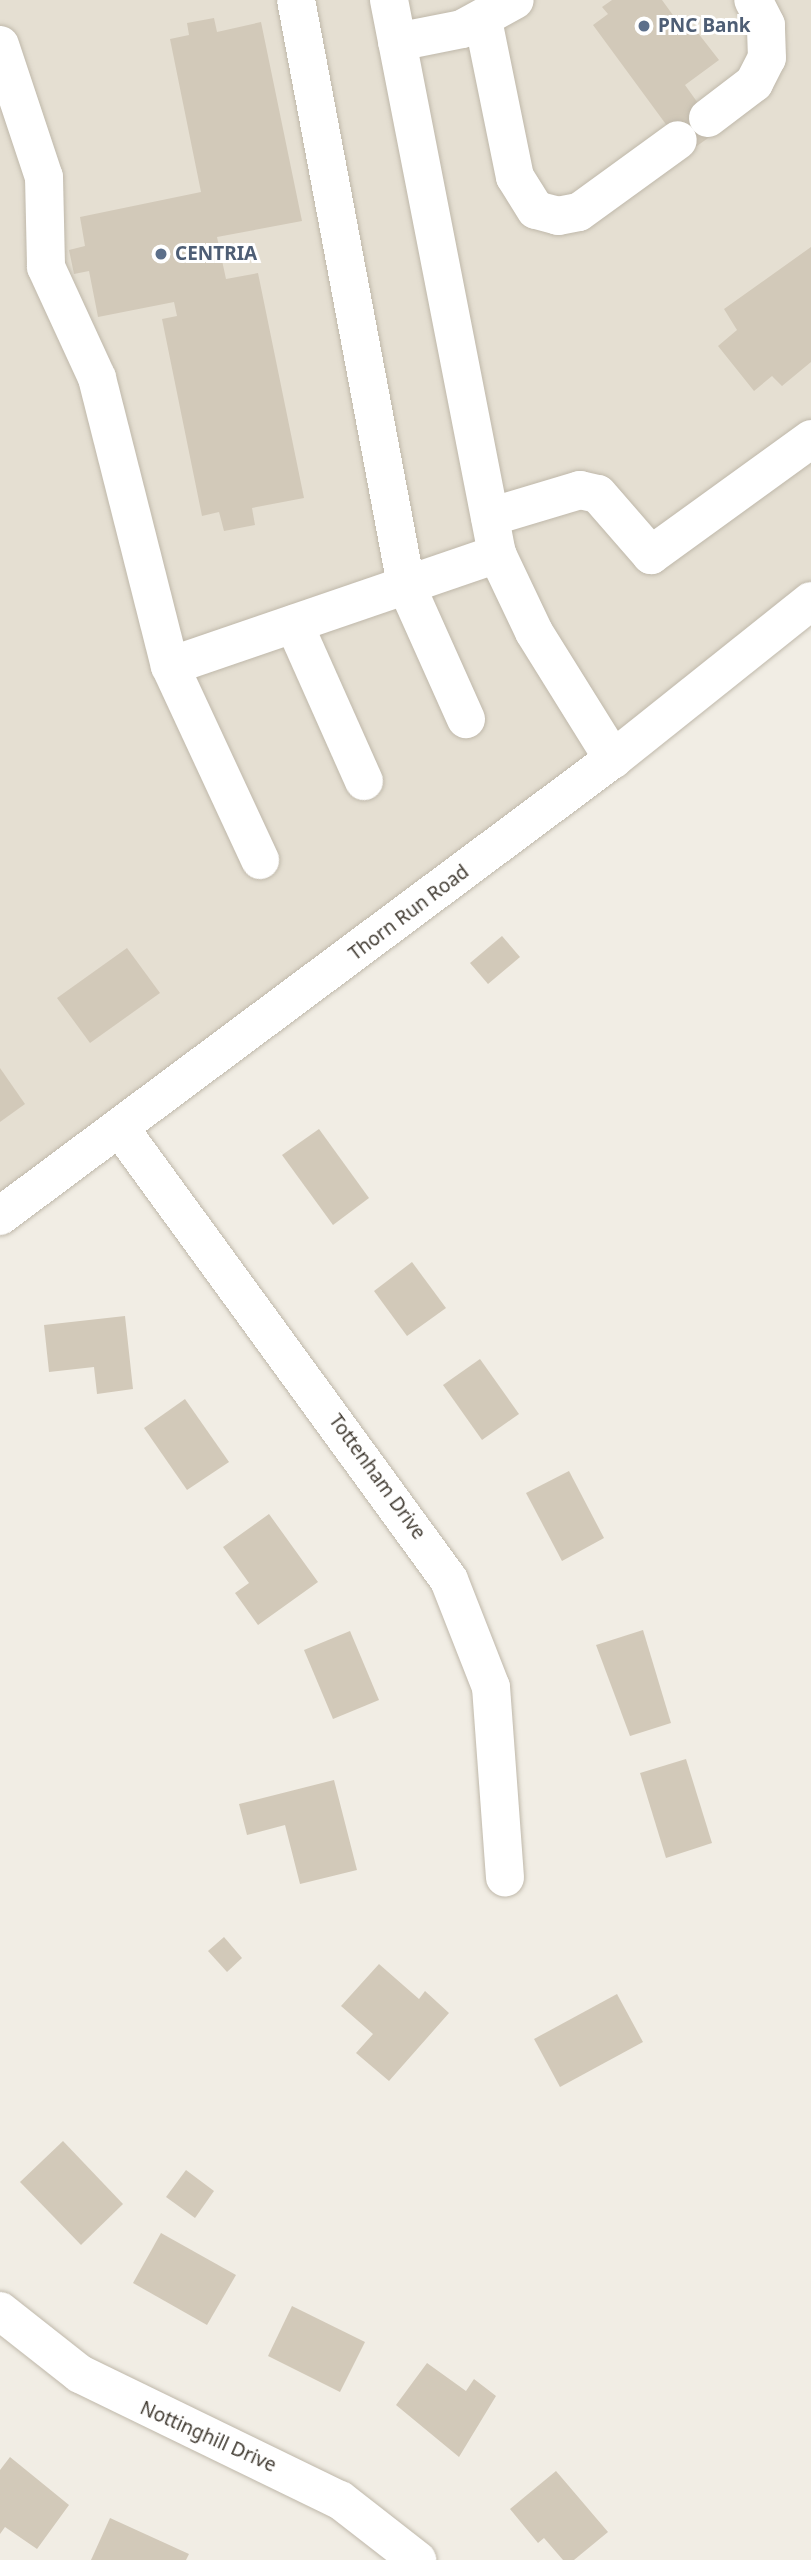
<!DOCTYPE html>
<style>
body{margin:0}
#map{position:relative;width:811px;height:2560px;overflow:hidden;background:#f1ede4;font-family:"Noto Sans",sans-serif}
div>[style]{position:absolute}
.residential>*{inset:0;background:#e5dfd2}
.building>*{inset:0;background:#d2c9b9}
.roads{filter:drop-shadow(0 0 2px #bfb8aa) drop-shadow(0 0 2px #bfb8aa)}
.minor>*{height:38px;margin:-19px;padding:0 19px;transform-origin:19px;border-radius:19px;background:#fff}
.dots>*{width:19px;height:19px;translate:-50% -50%;box-sizing:border-box;border:4px solid #fff;border-radius:50%}
span{translate:-50% -50%;white-space:nowrap;text-align:center;line-height:1.15;-webkit-text-stroke:6px #fff;paint-order:stroke}
.service-label{font-size:19px;color:#4e5e75;font-weight:700}
.left{translate:0 -50%;text-align:left}
.street-label{font-size:19px;color:#433d34}
</style>
<div id="map">
<div class="residential">
<div style="clip-path:polygon(0 0,811px 0,811px 601px,0 1216px)"></div>
</div>
<div class="building">
<div style="clip-path:polygon(612px 0,662px 0,683px 29px,691px 24px,719px 60px,685px 85px,718px 131px,687px 153px,593px 25px,608px 14px,602px 7px)"></div>
<div style="clip-path:polygon(214px 18px,217px 32px,261px 22px,302px 221px,217px 237px,226px 279px,258px 273px,304px 498px,252px 508px,255px 525px,224px 531px,219px 512px,202px 516px,162px 319px,177px 316px,174px 302px,98px 317px,89px 271px,74px 274px,69px 250px,85px 246px,80px 217px,201px 192px,170px 39px,189px 35px,187px 23px)"></div>
<div style="clip-path:polygon(811px 247px,811px 362px,782px 386px,772px 376px,754px 391px,718px 346px,737px 330px,724px 309px)"></div>
<div style="clip-path:polygon(502px 936px,520px 957px,488px 984px,470px 963px)"></div>
<div style="clip-path:polygon(127px 948px,160px 993px,90px 1043px,57px 998px)"></div>
<div style="clip-path:polygon(0 1068px,25px 1104px,0 1122px)"></div>
<div style="clip-path:polygon(319px 1129px,369px 1198px,333px 1225px,282px 1155px)"></div>
<div style="clip-path:polygon(412px 1262px,446px 1308px,407px 1336px,374px 1291px)"></div>
<div style="clip-path:polygon(125px 1316px,133px 1389px,97px 1394px,94px 1367px,49px 1372px,44px 1325px)"></div>
<div style="clip-path:polygon(480px 1359px,519px 1414px,482px 1440px,443px 1385px)"></div>
<div style="clip-path:polygon(185px 1399px,229px 1462px,187px 1490px,144px 1428px)"></div>
<div style="clip-path:polygon(569px 1471px,604px 1538px,562px 1561px,526px 1493px)"></div>
<div style="clip-path:polygon(269px 1514px,318px 1582px,258px 1625px,235px 1593px,249px 1583px,223px 1547px)"></div>
<div style="clip-path:polygon(643px 1630px,671px 1723px,630px 1736px,596px 1645px)"></div>
<div style="clip-path:polygon(350px 1631px,379px 1700px,333px 1719px,304px 1650px)"></div>
<div style="clip-path:polygon(686px 1759px,712px 1843px,666px 1858px,640px 1773px)"></div>
<div style="clip-path:polygon(334px 1780px,357px 1870px,300px 1884px,285px 1825px,247px 1835px,239px 1804px)"></div>
<div style="clip-path:polygon(224px 1937px,242px 1958px,227px 1972px,208px 1951px)"></div>
<div style="clip-path:polygon(379px 1964px,419px 1999px,425px 1991px,449px 2013px,389px 2081px,356px 2053px,373px 2034px,341px 2006px)"></div>
<div style="clip-path:polygon(617px 1994px,643px 2042px,560px 2087px,534px 2039px)"></div>
<div style="clip-path:polygon(63px 2141px,123px 2204px,81px 2245px,20px 2182px)"></div>
<div style="clip-path:polygon(186px 2170px,214px 2191px,195px 2218px,166px 2197px)"></div>
<div style="clip-path:polygon(161px 2233px,236px 2275px,207px 2325px,133px 2283px)"></div>
<div style="clip-path:polygon(292px 2306px,365px 2342px,340px 2392px,268px 2356px)"></div>
<div style="clip-path:polygon(427px 2363px,466px 2391px,474px 2379px,496px 2396px,459px 2457px,396px 2405px)"></div>
<div style="clip-path:polygon(10px 2457px,69px 2505px,37px 2549px,5px 2527px,0 2534px,0 2470px)"></div>
<div style="clip-path:polygon(556px 2471px,608px 2532px,574px 2560px,563px 2560px,544px 2538px,538px 2543px,510px 2509px)"></div>
<div style="clip-path:polygon(110px 2518px,189px 2554px,186px 2560px,91px 2560px)"></div>
</div>
<div class="roads">
<div class="minor">
<div style="left:296px;top:0;width:595px;rotate:79.35deg"></div>
<div style="left:406px;top:585px;width:147px;rotate:65.9deg"></div>
<div style="left:389px;top:0;width:564px;rotate:78.97deg"></div>
<div style="left:497px;top:554px;width:86px;rotate:64.6deg"></div>
<div style="left:534px;top:632px;width:150px;rotate:58.1deg"></div>
<div style="left:483px;top:20px;width:160px;rotate:78.5deg"></div>
<div style="left:515px;top:177px;width:39px;rotate:58deg"></div>
<div style="left:536px;top:210px;width:23px;rotate:15deg"></div>
<div style="left:558px;top:216px;width:21px;rotate:-11deg"></div>
<div style="left:579px;top:212px;width:122px;rotate:-36deg"></div>
<div style="left:397px;top:42px;width:66px;rotate:-11.3deg"></div>
<div style="left:462px;top:29px;width:60px;rotate:-28.7deg"></div>
<div style="left:0;top:45px;width:139px;rotate:71.6deg"></div>
<div style="left:44px;top:177px;width:90px;rotate:88.7deg"></div>
<div style="left:46px;top:267px;width:122px;rotate:65.3deg"></div>
<div style="left:97px;top:378px;width:297px;rotate:75.8deg"></div>
<div style="left:170px;top:666px;width:346px;rotate:-18.9deg"></div>
<div style="left:708px;top:118px;width:58px;rotate:-37.3deg"></div>
<div style="left:754px;top:83px;width:28px;rotate:-63deg"></div>
<div style="left:767px;top:58px;width:33px;rotate:-92deg"></div>
<div style="left:766px;top:25px;width:28px;rotate:-117deg"></div>
<div style="left:490px;top:517px;width:94px;rotate:-16.7deg"></div>
<div style="left:580px;top:490px;width:18px;rotate:13deg"></div>
<div style="left:598px;top:494px;width:81px;rotate:49deg"></div>
<div style="left:651px;top:555px;width:198px;rotate:-35.9deg"></div>
<div style="left:294px;top:624px;width:172px;rotate:66deg"></div>
<div style="left:170px;top:666px;width:214px;rotate:65.1deg"></div>
<div style="left:122px;top:1131px;width:555px;rotate:53.93deg"></div>
<div style="left:449px;top:1580px;width:115px;rotate:68.6deg"></div>
<div style="left:491px;top:1687px;width:191px;rotate:85.8deg"></div>
<div style="left:0;top:1216px;width:765px;rotate:-36.71deg"></div>
<div style="left:613px;top:759px;width:253px;rotate:-38.6deg"></div>
<div style="left:0;top:2311px;width:102px;rotate:38.2deg"></div>
<div style="left:80px;top:2374px;width:289px;rotate:25.9deg"></div>
<div style="left:340px;top:2500px;width:98px;rotate:37.9deg"></div>
</div>
</div>
<div class="dots">
<div style="left:644px;top:26px;background:#5c6f8a"></div>
<div style="left:161px;top:254px;background:#5c6f8a"></div>
</div>
<div class="service-label">
<span class="left" style="left:658px;top:26px">PNC Bank</span>
<span class="left" style="left:175px;top:254px">CENTRIA</span>
</div>
<div class="street-label">
<span style="left:409px;top:913px;rotate:-37deg">Thorn Run Road</span>
<span style="left:377px;top:1477px;rotate:54deg">Tottenham Drive</span>
<span style="left:208px;top:2437px;rotate:24deg">Nottinghill Drive</span>
</div>
</div>
